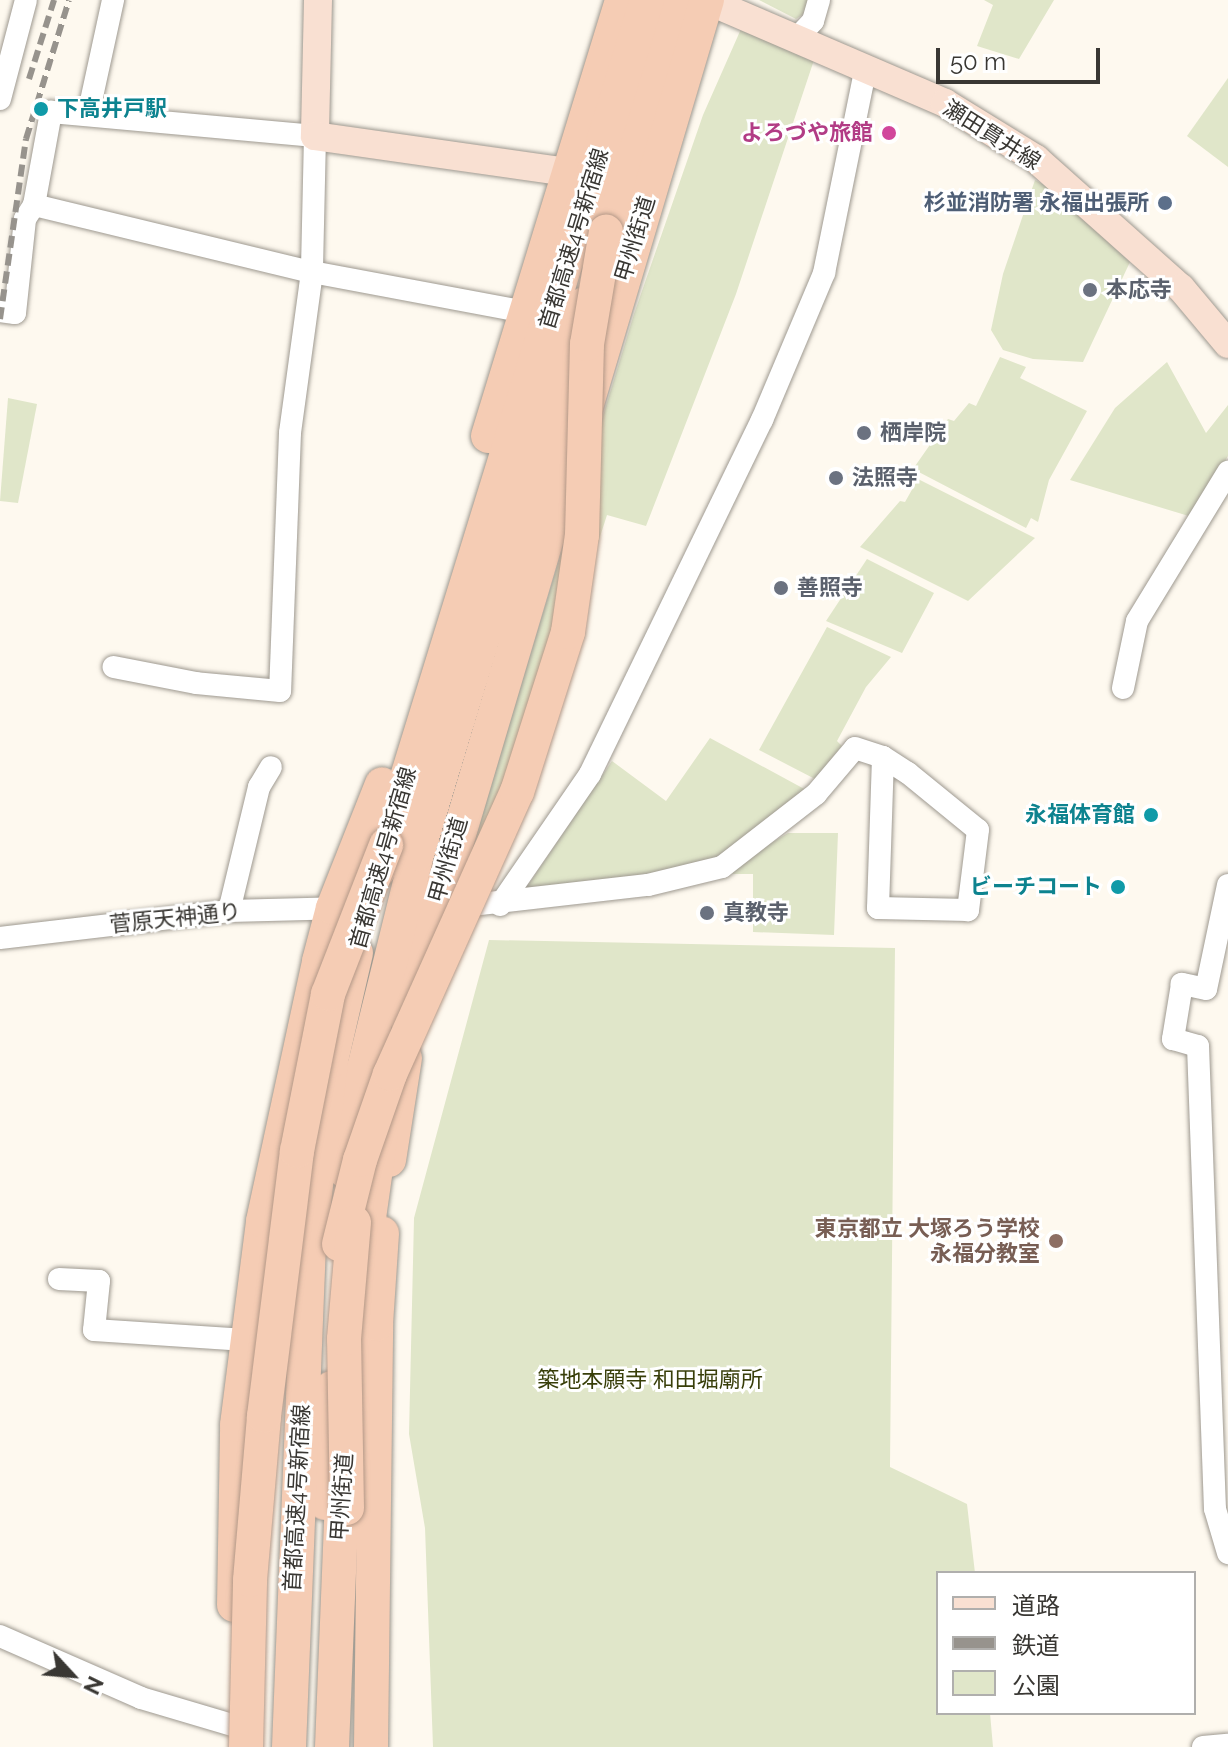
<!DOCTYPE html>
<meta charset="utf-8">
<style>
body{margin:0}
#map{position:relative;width:1228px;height:1747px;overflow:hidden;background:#fef9ef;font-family:Raleway,"Noto Sans JP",sans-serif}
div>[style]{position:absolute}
.green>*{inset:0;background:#e0e6c9}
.roads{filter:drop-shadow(0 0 2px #9e9990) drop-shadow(0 0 2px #9e9990)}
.minor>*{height:22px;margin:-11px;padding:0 11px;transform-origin:11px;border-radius:11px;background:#fff}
.major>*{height:28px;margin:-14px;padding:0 14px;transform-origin:14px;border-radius:14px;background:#f9e0d2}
.highway>*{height:34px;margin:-17px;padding:0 17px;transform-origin:17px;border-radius:17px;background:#f5ccb4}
.rail>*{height:6px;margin-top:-3px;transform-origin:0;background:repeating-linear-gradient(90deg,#97938d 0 12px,transparent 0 18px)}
.bridges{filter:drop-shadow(0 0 2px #b39887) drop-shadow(0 0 2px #b39887)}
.highway-bridge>*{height:34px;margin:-17px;padding:0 17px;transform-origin:17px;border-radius:17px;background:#f5ccb4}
.dots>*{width:22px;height:22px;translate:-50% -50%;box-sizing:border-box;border:4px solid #fff;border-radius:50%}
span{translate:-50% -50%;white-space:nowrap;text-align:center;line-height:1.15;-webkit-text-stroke:6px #fff;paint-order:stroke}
.culture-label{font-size:22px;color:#0d838f;font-weight:700}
.left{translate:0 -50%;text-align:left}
.right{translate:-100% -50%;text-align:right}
.hotel-label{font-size:22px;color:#b23c85;font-weight:700}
.street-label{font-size:22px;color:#393733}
.service-label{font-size:22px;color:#4e5e75;font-weight:700}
.worship-label{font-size:22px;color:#5b616d;font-weight:700}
.education-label{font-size:22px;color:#785e54;font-weight:700}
.park-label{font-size:22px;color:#383e09}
.legend{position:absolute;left:936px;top:1571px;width:260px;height:144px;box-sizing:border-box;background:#fff;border:2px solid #b0afad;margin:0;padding:10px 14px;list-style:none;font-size:24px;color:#393733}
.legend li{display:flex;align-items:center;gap:16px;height:40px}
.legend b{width:40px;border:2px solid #b0afad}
.north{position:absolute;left:32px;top:1635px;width:80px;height:80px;-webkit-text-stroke:6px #fff;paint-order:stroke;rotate:116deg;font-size:22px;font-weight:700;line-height:32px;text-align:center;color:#393733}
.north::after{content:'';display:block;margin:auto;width:28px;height:36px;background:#393733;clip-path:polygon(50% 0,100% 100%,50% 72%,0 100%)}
.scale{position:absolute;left:936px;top:48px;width:164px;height:36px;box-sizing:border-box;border:4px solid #393733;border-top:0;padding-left:10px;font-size:24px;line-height:28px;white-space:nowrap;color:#393733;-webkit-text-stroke:6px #fff;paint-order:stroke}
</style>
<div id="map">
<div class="green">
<div style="clip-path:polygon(759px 0,812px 0,808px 11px,796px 19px)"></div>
<div style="clip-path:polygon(984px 0,1054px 0,1019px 59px,977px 46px,993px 5px)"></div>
<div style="clip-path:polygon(741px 29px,814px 60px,736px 294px,646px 526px,607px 515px,482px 902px,468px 859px,634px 314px,703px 115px)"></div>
<div style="clip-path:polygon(1228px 78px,1228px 167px,1187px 136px)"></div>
<div style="clip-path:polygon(1035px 180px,1050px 188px,1130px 262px,1083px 362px,1033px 359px,1003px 350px,991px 330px,1003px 274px)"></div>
<div style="clip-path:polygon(1000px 357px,1026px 367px,1020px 378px,1087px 411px,1049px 480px,1038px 522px,1031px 518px,1026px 528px,913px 469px,948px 419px,954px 421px,969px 403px,976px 406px)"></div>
<div style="clip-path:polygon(1167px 362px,1206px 433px,1228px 405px,1228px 456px,1192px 517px,1070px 480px,1115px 408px)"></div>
<div style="clip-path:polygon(8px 398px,37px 404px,18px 503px,0 501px)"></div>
<div style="clip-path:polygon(918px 479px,1035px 538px,968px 601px,860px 547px,900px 501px,905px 502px)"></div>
<div style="clip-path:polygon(867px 559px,934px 593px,902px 653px,826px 621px)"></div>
<div style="clip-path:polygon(827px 627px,891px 657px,866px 687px,837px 741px,842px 746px,815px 779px,759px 750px)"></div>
<div style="clip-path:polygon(710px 738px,808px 791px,717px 861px,520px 897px,612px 761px,666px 801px)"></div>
<div style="clip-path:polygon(788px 833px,838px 833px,834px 935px,753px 932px,753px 874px,733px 874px,732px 866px)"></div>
<div style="clip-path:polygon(489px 940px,895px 948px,890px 1467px,967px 1504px,975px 1573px,938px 1573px,938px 1713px,990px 1713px,993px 1747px,433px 1747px,425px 1528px,409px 1434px,414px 1218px)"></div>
</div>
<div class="roads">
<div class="minor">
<div style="left:798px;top:37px;width:22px;rotate:-47deg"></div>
<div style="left:813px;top:21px;width:22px;rotate:-74deg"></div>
<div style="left:0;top:99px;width:102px;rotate:-75.3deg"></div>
<div style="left:88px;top:115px;width:118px;rotate:-77.7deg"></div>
<div style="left:34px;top:205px;width:286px;rotate:13.6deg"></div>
<div style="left:312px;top:272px;width:218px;rotate:10.6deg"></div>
<div style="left:0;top:311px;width:15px;rotate:8deg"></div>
<div style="left:15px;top:313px;width:95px;rotate:-83.9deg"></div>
<div style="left:25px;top:219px;width:17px;rotate:-57deg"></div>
<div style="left:34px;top:205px;width:95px;rotate:-79.6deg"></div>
<div style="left:51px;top:112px;width:265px;rotate:5.2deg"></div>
<div style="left:315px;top:136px;width:136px;rotate:91.3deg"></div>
<div style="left:312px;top:272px;width:162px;rotate:97.8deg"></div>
<div style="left:290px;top:433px;width:258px;rotate:92.2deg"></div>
<div style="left:280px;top:691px;width:84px;rotate:-174.6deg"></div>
<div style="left:196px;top:683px;width:84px;rotate:-169deg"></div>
<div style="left:1123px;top:688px;width:68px;rotate:-78.2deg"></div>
<div style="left:1137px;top:621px;width:175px;rotate:-58.6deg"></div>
<div style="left:1228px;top:885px;width:106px;rotate:101.9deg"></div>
<div style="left:1206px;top:989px;width:25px;rotate:-168deg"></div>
<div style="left:1182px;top:984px;width:56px;rotate:99.3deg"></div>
<div style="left:1173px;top:1039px;width:26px;rotate:16deg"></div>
<div style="left:1198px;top:1046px;width:463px;rotate:87.9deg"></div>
<div style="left:1215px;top:1509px;width:46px;rotate:73.5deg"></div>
<div style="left:500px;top:905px;width:159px;rotate:-55.5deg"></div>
<div style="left:590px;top:774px;width:394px;rotate:-64.1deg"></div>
<div style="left:762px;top:420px;width:160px;rotate:-67.1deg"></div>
<div style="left:824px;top:273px;width:210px;rotate:-78.5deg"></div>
<div style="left:454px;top:907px;width:195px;rotate:-6.5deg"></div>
<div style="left:648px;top:885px;width:76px;rotate:-13.7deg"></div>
<div style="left:722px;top:867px;width:119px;rotate:-37.8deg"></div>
<div style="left:816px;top:794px;width:60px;rotate:-49.7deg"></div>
<div style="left:855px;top:748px;width:29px;rotate:18deg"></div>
<div style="left:883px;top:757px;width:30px;rotate:33deg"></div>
<div style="left:908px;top:773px;width:90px;rotate:39.2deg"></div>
<div style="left:978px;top:830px;width:81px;rotate:97.1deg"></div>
<div style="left:968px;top:910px;width:90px;rotate:-178.7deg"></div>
<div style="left:878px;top:908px;width:151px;rotate:-88.1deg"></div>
<div style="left:229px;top:911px;width:128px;rotate:-76.4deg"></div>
<div style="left:259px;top:787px;width:23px;rotate:-59deg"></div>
<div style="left:0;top:938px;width:231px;rotate:-6.7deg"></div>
<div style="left:229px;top:911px;width:117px;rotate:-1.5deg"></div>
<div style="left:59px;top:1279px;width:40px;rotate:2.9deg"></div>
<div style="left:99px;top:1281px;width:49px;rotate:95.8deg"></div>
<div style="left:94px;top:1330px;width:152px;rotate:3.8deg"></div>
<div style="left:0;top:1636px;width:154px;rotate:23.7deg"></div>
<div style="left:141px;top:1698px;width:95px;rotate:16.5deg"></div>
<div style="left:1203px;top:1747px;width:25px;rotate:-5deg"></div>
</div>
<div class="major">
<div style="left:318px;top:0;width:136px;rotate:91.3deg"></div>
<div style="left:315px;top:136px;width:256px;rotate:8.1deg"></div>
<div style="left:706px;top:0;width:260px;rotate:23.3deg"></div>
<div style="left:945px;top:103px;width:107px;rotate:31.6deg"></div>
<div style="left:1036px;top:159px;width:194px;rotate:41.7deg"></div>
<div style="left:1181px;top:288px;width:73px;rotate:50deg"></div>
</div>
<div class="highway">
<div style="left:597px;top:258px;width:270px;rotate:-73deg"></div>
<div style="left:488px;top:436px;width:456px;rotate:-72.9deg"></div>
<div style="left:378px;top:871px;width:912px;rotate:-72.84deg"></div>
<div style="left:405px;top:1016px;width:1060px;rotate:-73.45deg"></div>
<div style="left:389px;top:1160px;width:103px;rotate:-81.1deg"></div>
<div style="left:346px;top:1172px;width:106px;rotate:-80.2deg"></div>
<div style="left:364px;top:1068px;width:220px;rotate:-76.1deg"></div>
<div style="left:417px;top:854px;width:574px;rotate:-73.18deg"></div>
<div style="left:363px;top:1260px;width:127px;rotate:-81.9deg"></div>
<div style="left:325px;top:1503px;width:115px;rotate:-87deg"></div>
<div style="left:234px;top:1605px;width:180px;rotate:-89deg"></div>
<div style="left:237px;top:1425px;width:206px;rotate:-82.7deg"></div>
<div style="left:263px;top:1221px;width:266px;rotate:-77.8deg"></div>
<div style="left:319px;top:961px;width:55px;rotate:-75.2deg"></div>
<div style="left:333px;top:908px;width:133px;rotate:-68.4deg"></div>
<div style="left:289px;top:1747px;width:503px;rotate:-87.72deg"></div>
<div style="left:309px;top:1244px;width:184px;rotate:-83.1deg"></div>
<div style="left:331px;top:1061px;width:111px;rotate:-77deg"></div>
<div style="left:332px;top:1747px;width:271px;rotate:-87.7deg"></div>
<div style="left:371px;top:1747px;width:423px;rotate:-89.3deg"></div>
<div style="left:376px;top:1324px;width:91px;rotate:-86.2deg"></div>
</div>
</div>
<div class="rail">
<div style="left:29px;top:79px;width:83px;rotate:-72.4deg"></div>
<div style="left:0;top:319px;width:182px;rotate:-81.8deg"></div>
<div style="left:26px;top:139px;width:145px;rotate:-72.8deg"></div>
</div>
<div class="bridges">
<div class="highway-bridge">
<div style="left:339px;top:1244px;width:87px;rotate:-76deg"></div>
<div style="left:360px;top:1160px;width:91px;rotate:-70.8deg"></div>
<div style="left:390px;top:1074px;width:309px;rotate:-65.8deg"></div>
<div style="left:517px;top:792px;width:168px;rotate:-72.3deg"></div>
<div style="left:568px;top:632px;width:98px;rotate:-81.8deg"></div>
<div style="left:582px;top:535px;width:191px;rotate:-88.5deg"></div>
<div style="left:587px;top:344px;width:114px;rotate:-80.4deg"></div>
<div style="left:347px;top:1508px;width:169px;rotate:-91deg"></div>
<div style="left:344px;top:1339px;width:117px;rotate:-85.1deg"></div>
<div style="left:246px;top:1747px;width:167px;rotate:-88.6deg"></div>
<div style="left:250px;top:1580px;width:165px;rotate:-85.1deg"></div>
<div style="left:264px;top:1416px;width:267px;rotate:-82.9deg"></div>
<div style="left:297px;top:1151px;width:160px;rotate:-78.8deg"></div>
<div style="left:328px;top:994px;width:160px;rotate:-68.7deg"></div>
</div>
</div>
<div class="dots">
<div style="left:41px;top:109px;background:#0f9aa8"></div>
<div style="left:889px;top:133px;background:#d1479c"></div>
<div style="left:1165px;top:203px;background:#5c6f8a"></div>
<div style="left:1090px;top:290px;background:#6b7280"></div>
<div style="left:864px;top:433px;background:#6b7280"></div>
<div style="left:836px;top:478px;background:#6b7280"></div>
<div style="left:781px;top:588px;background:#6b7280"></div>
<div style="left:1151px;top:815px;background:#0f9aa8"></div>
<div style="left:1118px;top:887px;background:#0f9aa8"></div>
<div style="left:707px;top:913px;background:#6b7280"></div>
<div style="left:1056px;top:1241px;background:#8d6e63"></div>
</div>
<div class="culture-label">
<span class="left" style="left:57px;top:109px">下高井戸駅</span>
<span class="right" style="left:1135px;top:815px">永福体育館</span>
<span class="right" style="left:1102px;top:887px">ビーチコート</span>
</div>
<div class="hotel-label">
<span class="right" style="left:873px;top:133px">よろづや旅館</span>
</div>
<div class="street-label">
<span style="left:992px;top:135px;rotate:32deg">瀬田貫井線</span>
<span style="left:574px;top:239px;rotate:-73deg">首都高速4号新宿線</span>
<span style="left:635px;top:239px;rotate:-73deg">甲州街道</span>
<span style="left:383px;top:858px;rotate:-74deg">首都高速4号新宿線</span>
<span style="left:448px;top:860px;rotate:-74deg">甲州街道</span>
<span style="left:175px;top:918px;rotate:-6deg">菅原天神通り</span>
<span style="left:342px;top:1497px;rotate:-86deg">甲州街道</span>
<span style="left:297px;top:1498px;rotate:-87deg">首都高速4号新宿線</span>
</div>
<div class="service-label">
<span class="right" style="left:1149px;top:203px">杉並消防署 永福出張所</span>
</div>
<div class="worship-label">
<span class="left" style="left:1106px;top:290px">本応寺</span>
<span class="left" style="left:880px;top:433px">栖岸院</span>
<span class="left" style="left:852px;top:478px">法照寺</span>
<span class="left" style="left:797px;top:588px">善照寺</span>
<span class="left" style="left:723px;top:913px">真教寺</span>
</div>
<div class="education-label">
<span class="right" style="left:1040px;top:1241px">東京都立 大塚ろう学校<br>永福分教室</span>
</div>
<div class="park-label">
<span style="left:650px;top:1380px">築地本願寺 和田堀廟所</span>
</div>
<ul class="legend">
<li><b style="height:10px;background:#f9e0d2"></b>道路</li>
<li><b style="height:10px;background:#97938d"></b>鉄道</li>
<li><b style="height:22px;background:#e0e6c9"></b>公園</li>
</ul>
<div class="north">N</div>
<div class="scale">50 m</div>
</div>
